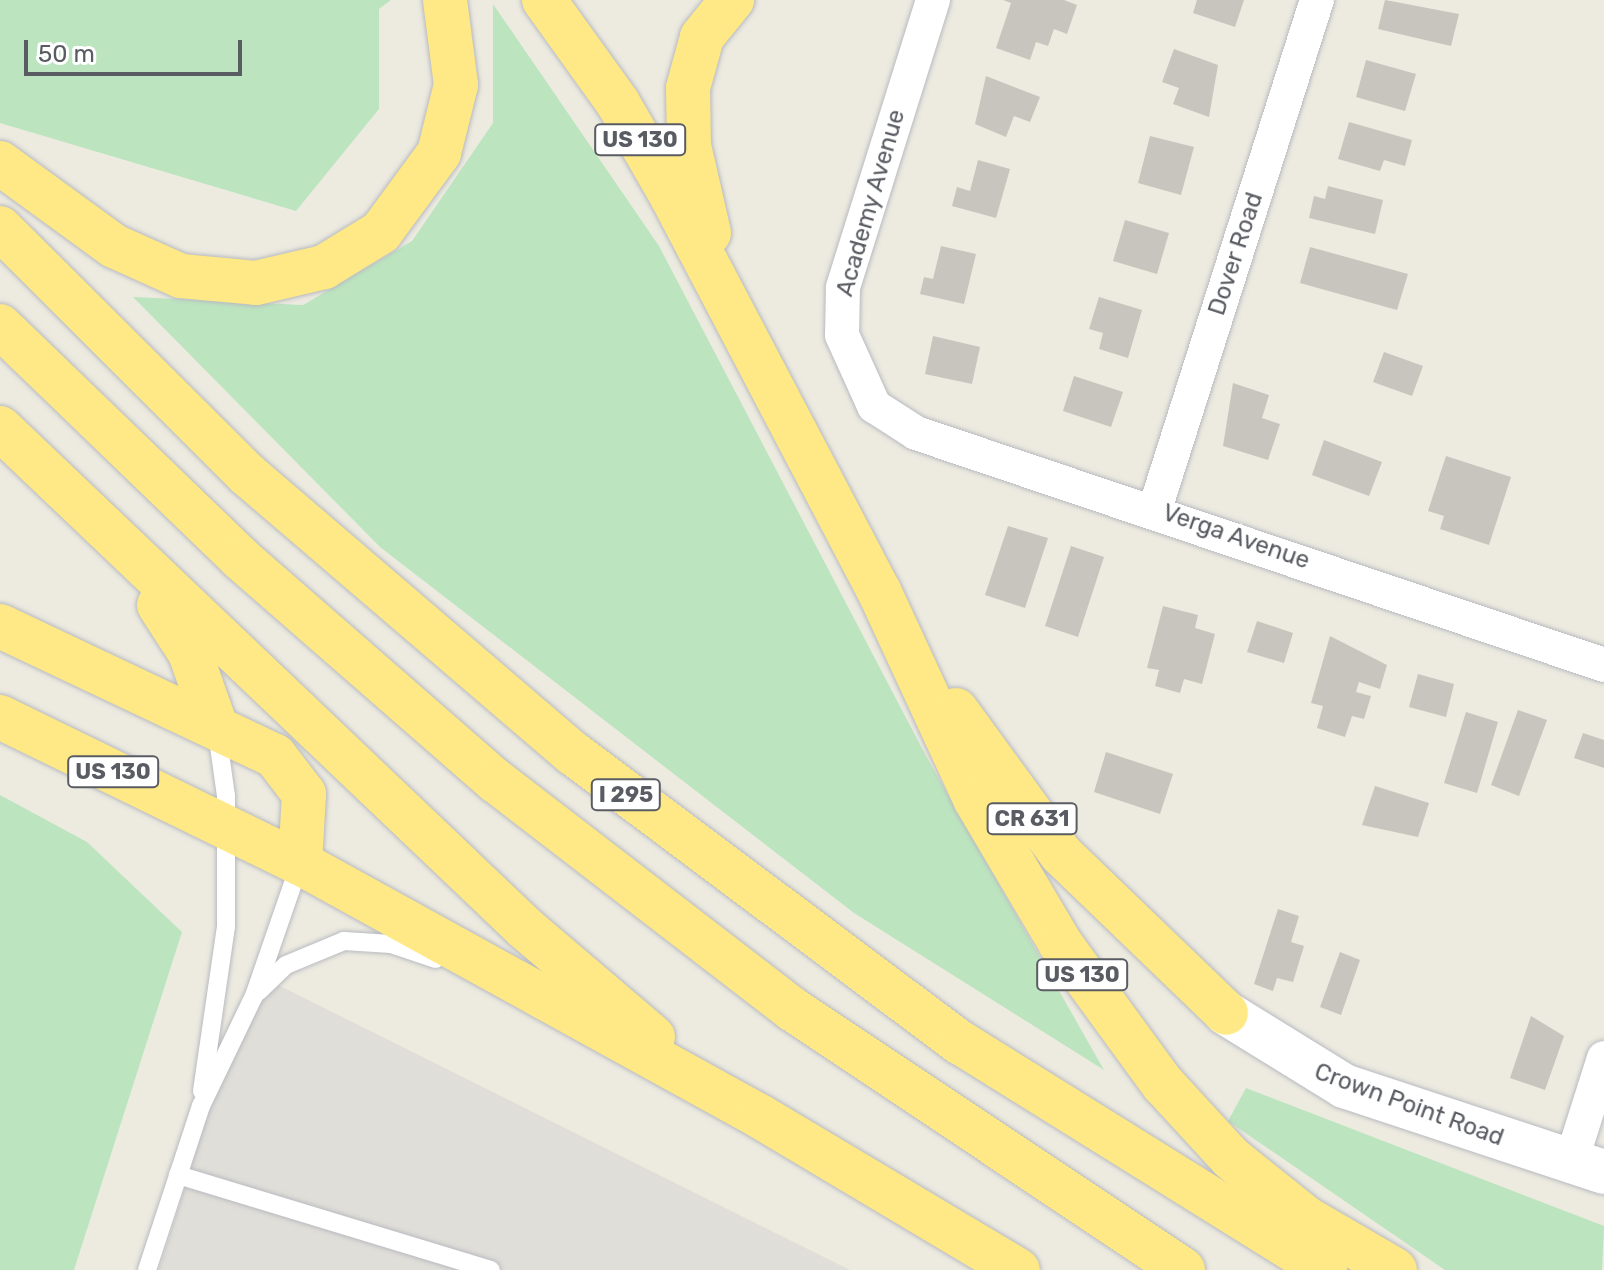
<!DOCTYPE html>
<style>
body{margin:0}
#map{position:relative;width:1604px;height:1270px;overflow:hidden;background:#edebe0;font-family:Rubik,sans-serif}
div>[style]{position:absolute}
.industrial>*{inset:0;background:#e0ded8}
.green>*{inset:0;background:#bce5bf}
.building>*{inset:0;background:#c7c5be}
.roads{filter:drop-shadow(0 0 2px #b8bac0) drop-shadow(0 0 2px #b8bac0)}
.lane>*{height:18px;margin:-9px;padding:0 9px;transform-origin:9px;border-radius:9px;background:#fff}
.street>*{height:34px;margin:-17px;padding:0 17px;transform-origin:17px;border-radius:17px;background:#fff}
.secondary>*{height:44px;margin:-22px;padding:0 22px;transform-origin:22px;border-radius:22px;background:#fff}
.highway>*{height:44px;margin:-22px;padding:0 22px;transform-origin:22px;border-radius:22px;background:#fee986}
span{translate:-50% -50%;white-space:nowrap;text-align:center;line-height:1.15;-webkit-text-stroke:6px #fff;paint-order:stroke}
.shield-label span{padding:2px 6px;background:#fff;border:2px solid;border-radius:6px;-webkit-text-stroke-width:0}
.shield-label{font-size:22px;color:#595c62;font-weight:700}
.street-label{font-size:24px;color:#595c62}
.scale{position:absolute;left:24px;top:40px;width:218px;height:36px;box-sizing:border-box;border:4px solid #595c62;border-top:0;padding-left:10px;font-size:24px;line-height:28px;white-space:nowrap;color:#595c62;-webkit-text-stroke:6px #fff;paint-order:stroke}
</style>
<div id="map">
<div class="industrial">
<div style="clip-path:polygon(252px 972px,850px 1270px,159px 1270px)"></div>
</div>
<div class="green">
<div style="clip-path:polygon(0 0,391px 0,379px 9px,379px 109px,296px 211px,0 123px)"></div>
<div style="clip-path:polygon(493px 4px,659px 246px,926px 756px,1104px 1070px,854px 913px,380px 547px,133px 297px,303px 305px,412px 241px,493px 123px)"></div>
<div style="clip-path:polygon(0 795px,87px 842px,182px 932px,74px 1270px,0 1270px)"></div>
<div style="clip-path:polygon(1246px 1088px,1604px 1226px,1602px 1270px,1445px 1270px,1228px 1121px)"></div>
</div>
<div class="building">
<div style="clip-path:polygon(1003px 0,1064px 0,1077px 5px,1067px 34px,1054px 29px,1048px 46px,1036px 42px,1030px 60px,996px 48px,1011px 3px)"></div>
<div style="clip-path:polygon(1197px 0,1244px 0,1235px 27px,1193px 13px)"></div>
<div style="clip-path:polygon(1385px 0,1459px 14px,1451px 46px,1378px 29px)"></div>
<div style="clip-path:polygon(1174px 49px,1218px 65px,1209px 117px,1173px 104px,1179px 88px,1162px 82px)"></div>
<div style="clip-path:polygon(1366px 60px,1416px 74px,1405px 111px,1356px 97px)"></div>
<div style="clip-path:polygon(986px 76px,1040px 97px,1030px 122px,1014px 116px,1006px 137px,975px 124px)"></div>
<div style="clip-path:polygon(1349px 122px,1412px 140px,1405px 166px,1384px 160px,1380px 171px,1338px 159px)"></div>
<div style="clip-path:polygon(1150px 136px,1194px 147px,1181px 195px,1138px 183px)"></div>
<div style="clip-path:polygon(978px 160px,1010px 169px,996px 218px,952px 206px,957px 187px,970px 191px)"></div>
<div style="clip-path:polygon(1328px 186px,1383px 200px,1375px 234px,1309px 218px,1314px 196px,1325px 199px)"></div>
<div style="clip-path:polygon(1125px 220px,1169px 233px,1157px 274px,1113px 261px)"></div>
<div style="clip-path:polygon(941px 246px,976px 254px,964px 304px,920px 294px,924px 277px,933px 279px)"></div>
<div style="clip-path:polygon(1310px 247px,1408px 274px,1397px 310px,1300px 283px)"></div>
<div style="clip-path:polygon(1099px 297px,1142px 310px,1128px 358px,1099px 349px,1103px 333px,1089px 329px)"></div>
<div style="clip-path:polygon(933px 336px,980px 347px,972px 384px,925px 374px)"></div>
<div style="clip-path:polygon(1384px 352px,1423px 366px,1412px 396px,1373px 382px)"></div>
<div style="clip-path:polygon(1074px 376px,1123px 392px,1111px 427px,1063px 411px)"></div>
<div style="clip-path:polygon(1233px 383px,1269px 395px,1262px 418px,1280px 424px,1268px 460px,1223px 446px)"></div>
<div style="clip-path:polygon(1324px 440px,1382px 462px,1369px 496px,1312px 475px)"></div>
<div style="clip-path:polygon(1446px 456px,1511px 477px,1489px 545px,1440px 529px,1444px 516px,1428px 511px)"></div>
<div style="clip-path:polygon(1008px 526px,1048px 538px,1025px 608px,985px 595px)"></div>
<div style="clip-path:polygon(1071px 546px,1104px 557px,1078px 637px,1045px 626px)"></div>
<div style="clip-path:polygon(1163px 606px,1198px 615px,1195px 628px,1215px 634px,1202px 684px,1184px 679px,1180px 693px,1155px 686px,1159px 670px,1147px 668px)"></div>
<div style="clip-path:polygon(1257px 621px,1293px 633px,1284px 663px,1247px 652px)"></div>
<div style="clip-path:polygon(1330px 636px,1387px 665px,1380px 689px,1359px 682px,1356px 692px,1371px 696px,1364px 719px,1352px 716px,1345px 737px,1317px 728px,1323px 706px,1311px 703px)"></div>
<div style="clip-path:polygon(1418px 674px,1454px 684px,1446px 717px,1409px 707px)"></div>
<div style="clip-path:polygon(1518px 710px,1547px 720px,1519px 796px,1491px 785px)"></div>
<div style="clip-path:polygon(1466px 712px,1498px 722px,1477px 793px,1444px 783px)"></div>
<div style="clip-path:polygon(1583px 733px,1604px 740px,1604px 768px,1574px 758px)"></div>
<div style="clip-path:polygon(1106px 752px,1173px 774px,1160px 814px,1094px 792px)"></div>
<div style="clip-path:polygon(1375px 786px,1429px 803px,1418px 837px,1362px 825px)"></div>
<div style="clip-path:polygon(1278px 909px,1299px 916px,1291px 942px,1304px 946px,1293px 982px,1277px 978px,1273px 991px,1254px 984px)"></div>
<div style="clip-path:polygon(1340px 952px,1360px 960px,1341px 1015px,1320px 1007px)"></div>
<div style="clip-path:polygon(1531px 1016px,1564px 1036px,1545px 1090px,1510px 1078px)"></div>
</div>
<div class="roads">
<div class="lane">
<div style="left:259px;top:991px;width:37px;rotate:-44deg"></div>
<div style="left:286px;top:965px;width:63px;rotate:-22.5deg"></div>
<div style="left:344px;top:941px;width:47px;rotate:3.7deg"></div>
<div style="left:391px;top:944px;width:47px;rotate:18.4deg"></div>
<div style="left:202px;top:1091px;width:167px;rotate:-81.7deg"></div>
<div style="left:226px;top:926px;width:130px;rotate:-90deg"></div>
<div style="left:226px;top:796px;width:65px;rotate:-98deg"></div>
<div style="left:178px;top:1175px;width:327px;rotate:16.9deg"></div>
<div style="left:147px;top:1270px;width:173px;rotate:-71.8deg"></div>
<div style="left:201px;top:1106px;width:122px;rotate:-64.3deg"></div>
<div style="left:254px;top:996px;width:141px;rotate:-70.9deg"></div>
</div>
<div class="street">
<div style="left:933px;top:0;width:302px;rotate:107.4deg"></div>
<div style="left:843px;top:288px;width:47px;rotate:91.2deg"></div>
<div style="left:842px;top:335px;width:78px;rotate:65.7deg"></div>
<div style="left:874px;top:406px;width:50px;rotate:32.7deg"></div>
<div style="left:916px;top:433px;width:726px;rotate:18.63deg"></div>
<div style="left:1155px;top:509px;width:534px;rotate:-72.35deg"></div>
<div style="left:1571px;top:1162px;width:109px;rotate:-72.4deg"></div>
</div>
<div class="secondary">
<div style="left:1226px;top:1013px;width:139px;rotate:31.7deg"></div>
<div style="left:1344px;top:1086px;width:274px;rotate:18.3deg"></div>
</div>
<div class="highway">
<div style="left:544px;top:0;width:127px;rotate:54.3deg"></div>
<div style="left:618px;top:103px;width:108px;rotate:60.1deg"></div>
<div style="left:672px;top:197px;width:445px;rotate:62.3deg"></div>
<div style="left:879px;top:591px;width:229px;rotate:65.2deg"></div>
<div style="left:975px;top:799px;width:167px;rotate:59.4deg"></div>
<div style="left:1060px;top:943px;width:175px;rotate:53.9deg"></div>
<div style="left:1163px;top:1084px;width:100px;rotate:47.4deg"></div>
<div style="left:1231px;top:1158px;width:96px;rotate:38.7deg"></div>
<div style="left:1306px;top:1218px;width:103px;rotate:30.3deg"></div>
<div style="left:0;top:163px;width:141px;rotate:36.1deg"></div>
<div style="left:114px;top:246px;width:73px;rotate:24.1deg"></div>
<div style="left:181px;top:276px;width:75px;rotate:5.3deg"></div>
<div style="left:256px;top:283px;width:70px;rotate:-13.2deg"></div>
<div style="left:324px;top:267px;width:67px;rotate:-31.6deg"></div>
<div style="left:381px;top:232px;width:98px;rotate:-53.7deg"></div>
<div style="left:439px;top:153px;width:70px;rotate:-76deg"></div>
<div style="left:456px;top:85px;width:86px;rotate:-97.4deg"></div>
<div style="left:0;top:228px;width:350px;rotate:44.9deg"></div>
<div style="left:248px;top:475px;width:429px;rotate:40.6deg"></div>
<div style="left:574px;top:754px;width:483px;rotate:36.8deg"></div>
<div style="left:961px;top:1043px;width:429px;rotate:31.9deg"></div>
<div style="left:709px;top:233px;width:89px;rotate:-102.9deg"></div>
<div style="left:689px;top:146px;width:58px;rotate:-91deg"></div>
<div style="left:688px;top:88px;width:53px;rotate:-74.6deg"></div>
<div style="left:702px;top:37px;width:48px;rotate:-51deg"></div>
<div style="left:0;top:326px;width:334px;rotate:44deg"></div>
<div style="left:240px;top:558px;width:340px;rotate:41.1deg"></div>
<div style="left:496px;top:781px;width:374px;rotate:37.6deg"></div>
<div style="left:792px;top:1009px;width:470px;rotate:33.7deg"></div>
<div style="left:0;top:428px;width:725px;rotate:43.6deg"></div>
<div style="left:525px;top:928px;width:168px;rotate:40.4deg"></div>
<div style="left:159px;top:605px;width:57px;rotate:57.1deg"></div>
<div style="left:190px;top:653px;width:72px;rotate:70.6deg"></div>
<div style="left:0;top:626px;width:304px;rotate:25.3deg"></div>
<div style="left:275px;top:756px;width:48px;rotate:52.7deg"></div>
<div style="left:304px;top:794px;width:69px;rotate:93.3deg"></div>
<div style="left:956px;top:710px;width:178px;rotate:53.9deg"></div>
<div style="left:1061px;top:854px;width:229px;rotate:43.9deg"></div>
<div style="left:0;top:717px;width:334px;rotate:26deg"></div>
<div style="left:300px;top:863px;width:526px;rotate:28.85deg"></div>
<div style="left:761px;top:1117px;width:299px;rotate:30.8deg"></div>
</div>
</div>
<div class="shield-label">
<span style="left:640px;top:140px">US 130</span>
<span style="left:113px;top:772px">US 130</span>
<span style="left:626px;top:795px">I 295</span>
<span style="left:1032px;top:819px">CR 631</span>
<span style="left:1082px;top:975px">US 130</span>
</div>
<div class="street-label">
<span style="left:871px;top:203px;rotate:-74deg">Academy Avenue</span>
<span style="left:1236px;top:254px;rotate:-72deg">Dover Road</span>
<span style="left:1236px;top:537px;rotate:19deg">Verga Avenue</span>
<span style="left:1409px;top:1105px;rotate:20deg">Crown Point Road</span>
</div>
<div class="scale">50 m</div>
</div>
